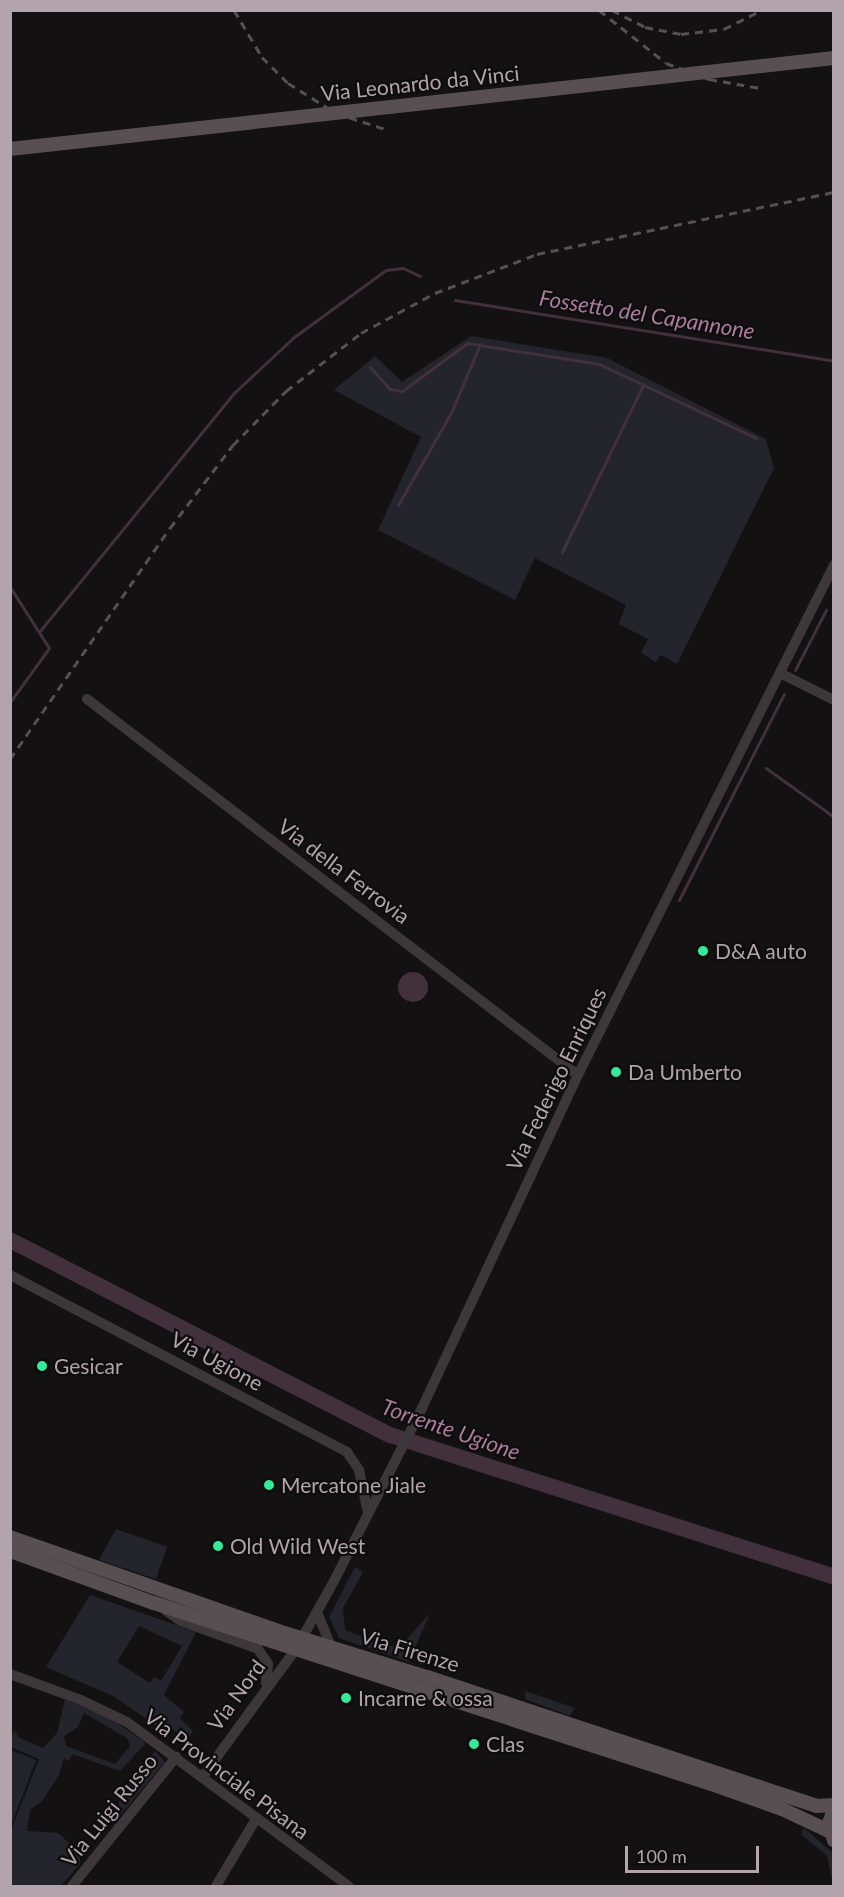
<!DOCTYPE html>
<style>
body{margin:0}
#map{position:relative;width:844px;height:1897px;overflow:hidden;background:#131112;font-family:Lato,sans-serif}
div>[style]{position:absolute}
.green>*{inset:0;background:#24242c}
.water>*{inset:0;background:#42313d}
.round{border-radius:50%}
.stream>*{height:3px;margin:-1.5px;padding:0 1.5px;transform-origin:1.5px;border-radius:1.5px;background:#42313d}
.river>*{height:16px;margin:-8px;padding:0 8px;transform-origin:8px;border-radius:8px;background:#42313d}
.minor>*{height:10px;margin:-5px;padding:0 5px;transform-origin:5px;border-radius:5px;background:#3d3739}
.major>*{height:14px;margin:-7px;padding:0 7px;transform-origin:7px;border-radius:7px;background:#574f51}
.rail>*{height:3px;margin-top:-1.5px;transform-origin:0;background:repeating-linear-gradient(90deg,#574f52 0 8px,transparent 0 14px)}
.dots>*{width:16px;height:16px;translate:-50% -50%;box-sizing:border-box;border:3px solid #0e0d0d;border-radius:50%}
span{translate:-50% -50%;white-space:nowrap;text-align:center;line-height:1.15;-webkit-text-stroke:4.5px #0e0d0d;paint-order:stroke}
.street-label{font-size:21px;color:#b3a3aa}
.poi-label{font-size:21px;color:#b3a3aa}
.left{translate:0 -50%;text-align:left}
.water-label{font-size:22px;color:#ad7b9c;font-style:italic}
.frame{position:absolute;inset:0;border:12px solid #b3a3aa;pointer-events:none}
.scale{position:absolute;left:625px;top:1846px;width:134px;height:27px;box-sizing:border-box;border:3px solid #b3a3aa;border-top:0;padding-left:8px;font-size:18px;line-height:21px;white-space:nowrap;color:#b3a3aa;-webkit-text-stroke:4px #0e0d0d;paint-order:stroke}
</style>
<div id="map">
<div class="green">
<div style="clip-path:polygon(471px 336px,607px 358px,766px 439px,774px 468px,677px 664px,661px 655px,656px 662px,641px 653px,648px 639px,619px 624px,626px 605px,535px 558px,515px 600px,378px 530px,421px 437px,334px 390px,375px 356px,402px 382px)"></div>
<div style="clip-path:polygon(116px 1529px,167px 1547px,156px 1579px,99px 1560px)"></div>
<div style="clip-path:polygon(355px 1567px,363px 1572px,343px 1608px,345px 1630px,386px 1646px,401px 1646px,430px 1613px,409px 1662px,339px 1638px,329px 1617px)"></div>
<div style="clip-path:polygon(evenodd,90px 1595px,196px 1632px,164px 1695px,184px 1712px,180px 1718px,193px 1731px,187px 1740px,171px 1728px,165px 1732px,115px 1697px,46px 1667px,90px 1595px,139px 1626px,182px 1646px,161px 1681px,154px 1677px,150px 1683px,117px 1662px,139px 1626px)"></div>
<div style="clip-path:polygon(525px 1691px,575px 1708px,570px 1716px,525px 1699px)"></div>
<div style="clip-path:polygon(evenodd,65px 1699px,112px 1719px,146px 1743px,120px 1771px,72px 1754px,69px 1761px,64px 1758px,58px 1777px,42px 1801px,30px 1810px,27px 1831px,58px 1833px,80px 1853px,80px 1864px,61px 1886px,11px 1886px,10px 1833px,39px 1759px,11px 1747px,11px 1736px,15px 1731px,18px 1737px,43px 1748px,57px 1733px,65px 1699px,84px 1713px,127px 1738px,130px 1746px,115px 1764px,66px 1746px,64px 1736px,78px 1727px,84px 1713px)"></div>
<div style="clip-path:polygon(11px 1750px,36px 1760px,11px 1826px)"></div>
<div style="clip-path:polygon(155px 1751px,165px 1762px,117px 1819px,112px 1815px,119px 1805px,119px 1796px)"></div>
<div style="clip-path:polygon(804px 1828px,833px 1853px,833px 1886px,827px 1856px,801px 1834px)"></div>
</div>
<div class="water">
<div class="round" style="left:398px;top:972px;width:30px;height:30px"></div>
</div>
<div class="stream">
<div style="left:455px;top:300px;width:384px;rotate:9.1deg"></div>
<div style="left:370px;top:367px;width:30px;rotate:48deg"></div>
<div style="left:390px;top:389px;width:12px;rotate:9deg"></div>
<div style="left:402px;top:391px;width:81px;rotate:-36.4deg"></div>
<div style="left:467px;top:343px;width:134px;rotate:9deg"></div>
<div style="left:599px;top:364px;width:174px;rotate:25.2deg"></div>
<div style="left:398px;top:505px;width:106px;rotate:-60.1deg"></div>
<div style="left:451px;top:413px;width:75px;rotate:-67.2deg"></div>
<div style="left:562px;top:552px;width:186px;rotate:-64.1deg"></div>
<div style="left:10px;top:587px;width:72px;rotate:57.4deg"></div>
<div style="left:49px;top:648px;width:67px;rotate:125.8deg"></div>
<div style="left:39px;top:632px;width:310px;rotate:-50.8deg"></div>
<div style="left:235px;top:392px;width:81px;rotate:-43deg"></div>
<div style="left:294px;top:337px;width:114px;rotate:-36.1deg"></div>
<div style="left:386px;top:270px;width:17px;rotate:-7deg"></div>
<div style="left:403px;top:268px;width:19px;rotate:25deg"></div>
<div style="left:795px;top:670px;width:68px;rotate:-62.7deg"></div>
<div style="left:766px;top:768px;width:84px;rotate:35.8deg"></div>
<div style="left:679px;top:900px;width:231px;rotate:-63deg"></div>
</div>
<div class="river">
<div style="left:10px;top:1240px;width:427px;rotate:27.2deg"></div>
<div style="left:390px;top:1435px;width:466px;rotate:17.7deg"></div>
</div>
<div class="minor">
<div style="left:780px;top:673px;width:60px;rotate:26.6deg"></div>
<div style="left:87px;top:699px;width:618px;rotate:37.44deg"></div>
<div style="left:10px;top:1275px;width:381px;rotate:27.7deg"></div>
<div style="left:347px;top:1452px;width:22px;rotate:56deg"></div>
<div style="left:359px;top:1470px;width:44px;rotate:78.2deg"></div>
<div style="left:165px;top:1610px;width:19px;rotate:35deg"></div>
<div style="left:181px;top:1621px;width:82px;rotate:20deg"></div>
<div style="left:258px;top:1649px;width:18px;rotate:56deg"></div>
<div style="left:268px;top:1664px;width:19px;rotate:96deg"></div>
<div style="left:317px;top:1612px;width:40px;rotate:68deg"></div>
<div style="left:10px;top:1674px;width:76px;rotate:20.1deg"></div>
<div style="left:81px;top:1700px;width:51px;rotate:25.6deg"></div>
<div style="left:127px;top:1722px;width:276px;rotate:36.5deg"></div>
<div style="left:203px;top:1776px;width:157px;rotate:-53.8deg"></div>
<div style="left:296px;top:1649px;width:78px;rotate:-60.8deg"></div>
<div style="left:334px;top:1581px;width:194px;rotate:-63deg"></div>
<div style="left:422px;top:1408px;width:368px;rotate:-64.9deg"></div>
<div style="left:578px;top:1075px;width:571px;rotate:-63.35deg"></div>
<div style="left:72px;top:1886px;width:166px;rotate:-51.1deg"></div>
<div style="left:216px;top:1886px;width:78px;rotate:-59.2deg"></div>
</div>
<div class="major">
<div style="left:10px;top:149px;width:829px;rotate:-6.3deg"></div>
<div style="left:10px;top:1537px;width:284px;rotate:19.3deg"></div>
<div style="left:278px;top:1631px;width:156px;rotate:17.2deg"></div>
<div style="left:427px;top:1677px;width:410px;rotate:18.3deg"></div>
<div style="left:816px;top:1806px;width:18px;rotate:-3deg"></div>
<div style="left:10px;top:1551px;width:153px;rotate:19.9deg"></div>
<div style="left:154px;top:1603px;width:586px;rotate:18deg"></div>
<div style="left:711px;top:1784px;width:75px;rotate:19.4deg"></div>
<div style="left:782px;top:1809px;width:52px;rotate:25.1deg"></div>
<div style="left:834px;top:1810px;width:14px;rotate:111deg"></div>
<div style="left:829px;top:1823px;width:18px;rotate:74deg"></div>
</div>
<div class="rail">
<div style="left:234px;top:10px;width:55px;rotate:59.2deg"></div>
<div style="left:262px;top:57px;width:37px;rotate:45deg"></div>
<div style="left:288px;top:83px;width:57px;rotate:32deg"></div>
<div style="left:336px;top:113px;width:52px;rotate:18.1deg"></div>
<div style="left:599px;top:10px;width:85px;rotate:38.3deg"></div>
<div style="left:666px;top:63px;width:46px;rotate:20.4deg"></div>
<div style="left:709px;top:79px;width:52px;rotate:10deg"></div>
<div style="left:612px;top:10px;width:37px;rotate:27deg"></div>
<div style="left:645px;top:27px;width:37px;rotate:11deg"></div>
<div style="left:681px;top:34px;width:43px;rotate:-6.6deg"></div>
<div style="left:724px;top:29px;width:42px;rotate:-26.6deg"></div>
<div style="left:10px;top:759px;width:281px;rotate:-55.3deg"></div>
<div style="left:170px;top:528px;width:104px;rotate:-52.8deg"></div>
<div style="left:233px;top:445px;width:76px;rotate:-45.5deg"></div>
<div style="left:286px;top:391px;width:95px;rotate:-37.7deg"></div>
<div style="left:361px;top:333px;width:84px;rotate:-28.4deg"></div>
<div style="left:435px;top:293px;width:109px;rotate:-20.9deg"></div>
<div style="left:537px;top:254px;width:303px;rotate:-11.8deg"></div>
</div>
<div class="dots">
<div style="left:703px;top:951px;background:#34e997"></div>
<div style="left:616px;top:1072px;background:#34e997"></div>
<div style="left:42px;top:1366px;background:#34e997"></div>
<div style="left:269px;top:1485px;background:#34e997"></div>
<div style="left:218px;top:1546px;background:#34e997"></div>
<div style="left:346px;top:1698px;background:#34e997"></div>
<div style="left:474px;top:1744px;background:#34e997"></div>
</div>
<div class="street-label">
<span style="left:420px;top:83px;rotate:-6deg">Via Leonardo da Vinci</span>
<span style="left:344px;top:871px;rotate:37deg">Via della Ferrovia</span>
<span style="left:556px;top:1079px;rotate:-64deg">Via Federigo Enriques</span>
<span style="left:217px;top:1361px;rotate:28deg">Via Ugione</span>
<span style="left:410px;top:1650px;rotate:17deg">Via Firenze</span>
<span style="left:236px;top:1695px;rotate:-54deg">Via Nord</span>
<span style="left:227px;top:1774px;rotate:37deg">Via Provinciale Pisana</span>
<span style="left:109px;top:1810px;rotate:-51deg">Via Luigi Russo</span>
</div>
<div class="poi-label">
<span class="left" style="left:715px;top:951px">D&amp;A auto</span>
<span class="left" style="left:628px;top:1072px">Da Umberto</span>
<span class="left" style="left:54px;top:1366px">Gesicar</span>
<span class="left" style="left:281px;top:1485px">Mercatone Jiale</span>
<span class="left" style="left:230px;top:1546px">Old Wild West</span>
<span class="left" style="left:358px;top:1698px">Incarne &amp; ossa</span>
<span class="left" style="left:486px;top:1744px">Clas</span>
</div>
<div class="water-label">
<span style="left:647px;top:314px;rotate:9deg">Fossetto del Capannone</span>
<span style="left:451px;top:1429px;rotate:19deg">Torrente Ugione</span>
</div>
<div class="frame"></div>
<div class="scale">100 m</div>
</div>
